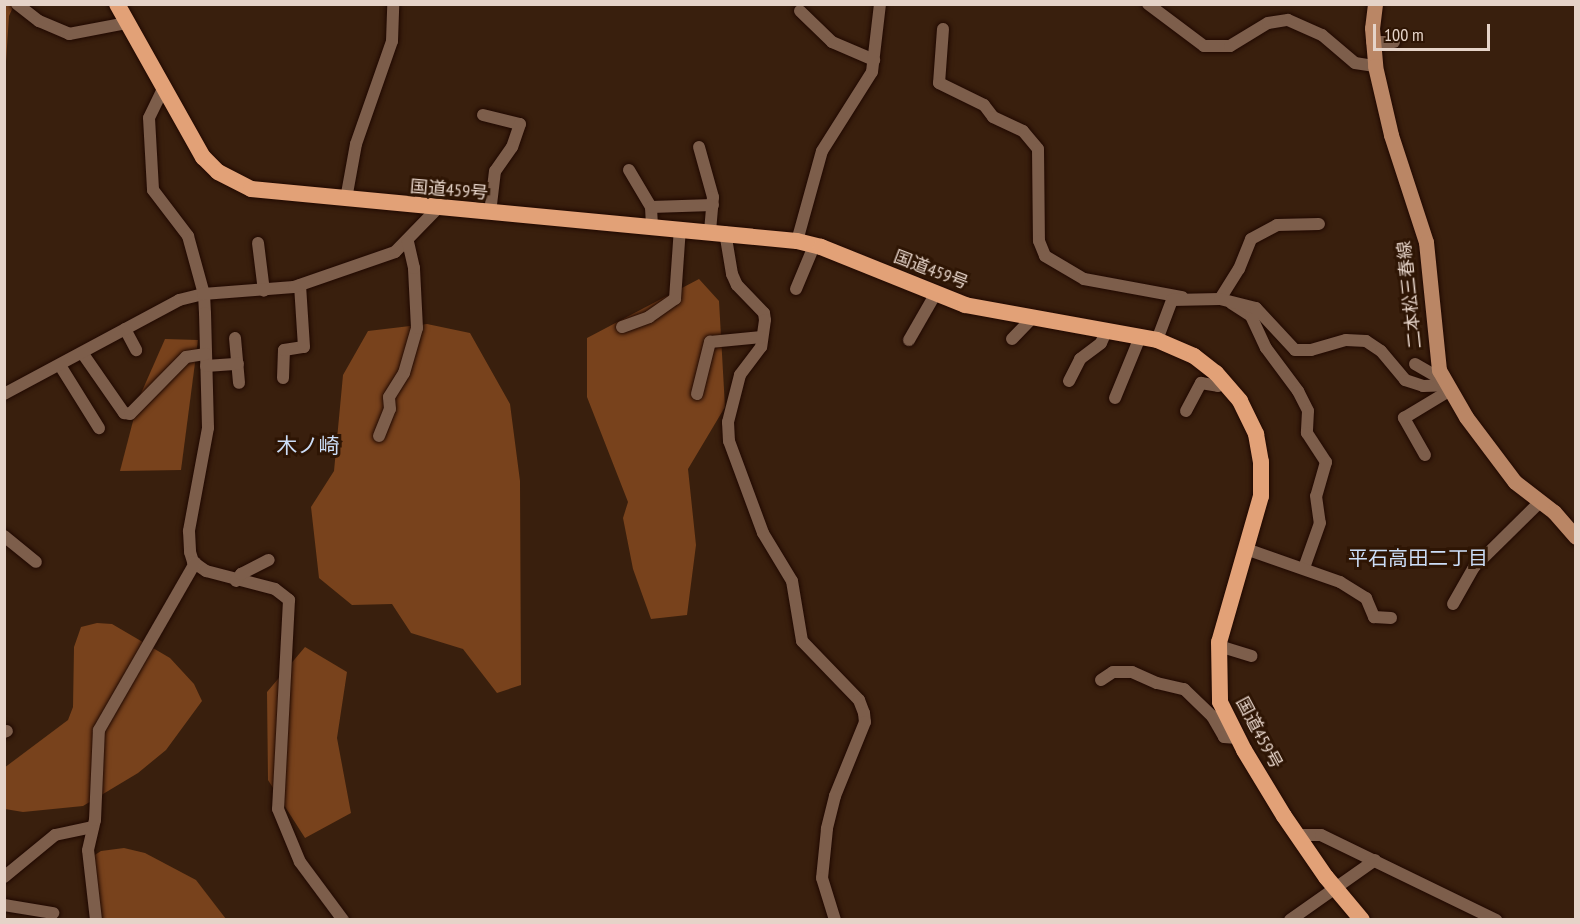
<!DOCTYPE html>
<meta charset="utf-8">
<style>
body{margin:0}
#map{position:relative;width:1580px;height:924px;overflow:hidden;background:#391f0d;font-family:"PT Sans Narrow","Noto Sans JP",sans-serif}
div>[style]{position:absolute}
.forest>*{inset:0;background:#78421c}
.roads{filter:drop-shadow(0 0 2px #1f0800) drop-shadow(0 0 2px #1f0800)}
.minor>*{height:12px;margin:-6px;padding:0 6px;transform-origin:6px;border-radius:6px;background:#7d5e4b}
.major>*{height:15px;margin:-7.5px;padding:0 7.5px;transform-origin:7.5px;border-radius:7.5px;background:#ba8665}
.highway>*{height:16px;margin:-8px;padding:0 8px;transform-origin:8px;border-radius:8px;background:#e2a177}
span{translate:-50% -50%;white-space:nowrap;text-align:center;line-height:1.15;-webkit-text-stroke:6px #2e1504;paint-order:stroke}
.street-label{font-size:18px;color:#e5d3c8}
.neighbourhood-label{font-size:20px;color:#ccdef8}
.quarter-label{font-size:21px;color:#ccdef8}
.frame{position:absolute;inset:0;border:6px solid #e5d3c8;pointer-events:none}
.scale{position:absolute;left:1373px;top:24px;width:117px;height:27px;box-sizing:border-box;border:3px solid #e5d3c8;border-top:0;padding-left:8px;font-size:18px;line-height:21px;white-space:nowrap;color:#e5d3c8;-webkit-text-stroke:4px #2e1504;paint-order:stroke}
</style>
<div id="map">
<div class="forest">
<div style="clip-path:polygon(5px 5px,14px 5px,9px 16px,5px 77px)"></div>
<div style="clip-path:polygon(699px 279px,719px 301px,725px 407px,688px 469px,696px 545px,687px 615px,651px 619px,633px 569px,623px 518px,628px 502px,587px 397px,587px 338px)"></div>
<div style="clip-path:polygon(427px 324px,470px 333px,510px 404px,520px 481px,521px 685px,497px 693px,463px 649px,411px 633px,392px 604px,352px 605px,319px 578px,311px 507px,334px 471px,343px 375px,368px 331px)"></div>
<div style="clip-path:polygon(165px 339px,198px 340px,181px 470px,120px 471px,139px 398px)"></div>
<div style="clip-path:polygon(97px 623px,112px 624px,170px 658px,194px 684px,202px 701px,166px 750px,138px 773px,83px 806px,23px 812px,5px 809px,4px 768px,68px 720px,73px 707px,74px 647px,81px 627px)"></div>
<div style="clip-path:polygon(305px 647px,347px 672px,337px 738px,351px 813px,305px 838px,268px 780px,267px 692px)"></div>
<div style="clip-path:polygon(124px 848px,145px 853px,196px 880px,226px 919px,91px 919px,87px 860px,101px 851px)"></div>
</div>
<div class="roads">
<div class="minor">
<div style="left:17px;top:4px;width:28px;rotate:38deg"></div>
<div style="left:39px;top:21px;width:33px;rotate:23deg"></div>
<div style="left:69px;top:34px;width:58px;rotate:-10.9deg"></div>
<div style="left:1148px;top:4px;width:70px;rotate:36.9deg"></div>
<div style="left:1204px;top:46px;width:26px"></div>
<div style="left:1230px;top:46px;width:44px;rotate:-31.2deg"></div>
<div style="left:1268px;top:23px;width:20px;rotate:-9deg"></div>
<div style="left:1288px;top:20px;width:37px;rotate:24deg"></div>
<div style="left:1322px;top:35px;width:43px;rotate:40.3deg"></div>
<div style="left:1355px;top:63px;width:20px;rotate:9deg"></div>
<div style="left:800px;top:11px;width:45px;rotate:44.1deg"></div>
<div style="left:832px;top:42px;width:46px;rotate:23.2deg"></div>
<div style="left:943px;top:29px;width:54px;rotate:94.2deg"></div>
<div style="left:939px;top:83px;width:50px;rotate:26.1deg"></div>
<div style="left:984px;top:105px;width:15px;rotate:53deg"></div>
<div style="left:993px;top:117px;width:33px;rotate:25deg"></div>
<div style="left:1023px;top:131px;width:23px;rotate:50deg"></div>
<div style="left:1038px;top:149px;width:92px;rotate:89.4deg"></div>
<div style="left:1039px;top:241px;width:16px;rotate:68deg"></div>
<div style="left:1045px;top:256px;width:45px;rotate:30.5deg"></div>
<div style="left:1084px;top:279px;width:100px;rotate:10.4deg"></div>
<div style="left:1372px;top:42px;width:22px"></div>
<div style="left:164px;top:87px;width:34px;rotate:116deg"></div>
<div style="left:149px;top:118px;width:72px;rotate:86.8deg"></div>
<div style="left:153px;top:190px;width:58px;rotate:52.7deg"></div>
<div style="left:188px;top:236px;width:60px;rotate:74.6deg"></div>
<div style="left:204px;top:294px;width:19px;rotate:87deg"></div>
<div style="left:205px;top:313px;width:115px;rotate:88.5deg"></div>
<div style="left:208px;top:428px;width:105px;rotate:100.5deg"></div>
<div style="left:189px;top:531px;width:21px;rotate:87deg"></div>
<div style="left:190px;top:552px;width:10px;rotate:73deg"></div>
<div style="left:193px;top:562px;width:16px;rotate:35deg"></div>
<div style="left:206px;top:571px;width:71px;rotate:14.6deg"></div>
<div style="left:275px;top:589px;width:18px;rotate:38deg"></div>
<div style="left:289px;top:600px;width:209px;rotate:93deg"></div>
<div style="left:278px;top:809px;width:57px;rotate:67.5deg"></div>
<div style="left:300px;top:862px;width:72px;rotate:53.4deg"></div>
<div style="left:483px;top:115px;width:38px;rotate:14deg"></div>
<div style="left:520px;top:124px;width:24px;rotate:109deg"></div>
<div style="left:512px;top:147px;width:29px;rotate:125deg"></div>
<div style="left:495px;top:171px;width:42px;rotate:96.8deg"></div>
<div style="left:699px;top:147px;width:52px;rotate:74.4deg"></div>
<div style="left:713px;top:197px;width:34px;rotate:95deg"></div>
<div style="left:629px;top:170px;width:43px;rotate:59.3deg"></div>
<div style="left:651px;top:207px;width:19px;rotate:87deg"></div>
<div style="left:346px;top:199px;width:56px;rotate:-79.7deg"></div>
<div style="left:356px;top:144px;width:109px;rotate:-70.7deg"></div>
<div style="left:392px;top:41px;width:37px;rotate:-88deg"></div>
<div style="left:651px;top:207px;width:62px;rotate:-1.8deg"></div>
<div style="left:725px;top:232px;width:43px;rotate:80.5deg"></div>
<div style="left:732px;top:274px;width:12px;rotate:66deg"></div>
<div style="left:737px;top:285px;width:39px;rotate:46deg"></div>
<div style="left:764px;top:313px;width:7px;rotate:82deg"></div>
<div style="left:765px;top:320px;width:27px;rotate:98deg"></div>
<div style="left:761px;top:347px;width:35px;rotate:127deg"></div>
<div style="left:740px;top:375px;width:49px;rotate:104.3deg"></div>
<div style="left:728px;top:422px;width:19px;rotate:87deg"></div>
<div style="left:729px;top:441px;width:98px;rotate:69.7deg"></div>
<div style="left:763px;top:533px;width:56px;rotate:58.9deg"></div>
<div style="left:792px;top:581px;width:61px;rotate:80.5deg"></div>
<div style="left:802px;top:641px;width:82px;rotate:46deg"></div>
<div style="left:859px;top:700px;width:14px;rotate:69deg"></div>
<div style="left:864px;top:713px;width:9px;rotate:84deg"></div>
<div style="left:865px;top:722px;width:80px;rotate:112.1deg"></div>
<div style="left:835px;top:796px;width:34px;rotate:104deg"></div>
<div style="left:827px;top:829px;width:49px;rotate:95.8deg"></div>
<div style="left:822px;top:878px;width:44px;rotate:72.8deg"></div>
<div style="left:797px;top:241px;width:93px;rotate:-74.5deg"></div>
<div style="left:822px;top:151px;width:93px;rotate:-57.7deg"></div>
<div style="left:872px;top:72px;width:68px;rotate:-83.3deg"></div>
<div style="left:258px;top:243px;width:48px;rotate:82.9deg"></div>
<div style="left:796px;top:289px;width:47px;rotate:-67.3deg"></div>
<div style="left:1220px;top:299px;width:36px;rotate:-58deg"></div>
<div style="left:1239px;top:269px;width:32px;rotate:-68deg"></div>
<div style="left:1251px;top:239px;width:30px;rotate:-28deg"></div>
<div style="left:1277px;top:225px;width:42px;rotate:-1.4deg"></div>
<div style="left:1231px;top:303px;width:24px;rotate:33deg"></div>
<div style="left:1251px;top:316px;width:35px;rotate:65deg"></div>
<div style="left:1266px;top:348px;width:54px;rotate:53.3deg"></div>
<div style="left:1298px;top:391px;width:22px;rotate:63deg"></div>
<div style="left:1308px;top:411px;width:22px;rotate:93deg"></div>
<div style="left:1307px;top:433px;width:35px;rotate:57deg"></div>
<div style="left:1326px;top:462px;width:35px;rotate:106deg"></div>
<div style="left:1316px;top:496px;width:27px;rotate:82deg"></div>
<div style="left:1320px;top:523px;width:48px;rotate:109.6deg"></div>
<div style="left:622px;top:327px;width:29px;rotate:-20deg"></div>
<div style="left:649px;top:317px;width:32px;rotate:-35deg"></div>
<div style="left:675px;top:299px;width:71px;rotate:-86deg"></div>
<div style="left:125px;top:329px;width:24px;rotate:62deg"></div>
<div style="left:235px;top:338px;width:45px;rotate:84.9deg"></div>
<div style="left:1012px;top:339px;width:28px;rotate:-46deg"></div>
<div style="left:909px;top:340px;width:54px;rotate:-60.1deg"></div>
<div style="left:1157px;top:340px;width:43px;rotate:-69.4deg"></div>
<div style="left:1172px;top:300px;width:48px;rotate:-1.2deg"></div>
<div style="left:1220px;top:299px;width:37px;rotate:14deg"></div>
<div style="left:1256px;top:308px;width:57px;rotate:47.1deg"></div>
<div style="left:1295px;top:350px;width:16px"></div>
<div style="left:1311px;top:350px;width:36px;rotate:-16deg"></div>
<div style="left:1346px;top:340px;width:20px;rotate:3deg"></div>
<div style="left:1366px;top:341px;width:18px;rotate:34deg"></div>
<div style="left:1381px;top:351px;width:38px;rotate:50deg"></div>
<div style="left:1405px;top:380px;width:19px;rotate:18deg"></div>
<div style="left:1423px;top:386px;width:23px;rotate:-2deg"></div>
<div style="left:83px;top:354px;width:72px;rotate:55.2deg"></div>
<div style="left:124px;top:413px;width:6px;rotate:9deg"></div>
<div style="left:130px;top:414px;width:80px;rotate:-45.5deg"></div>
<div style="left:186px;top:357px;width:20px;rotate:-9deg"></div>
<div style="left:1415px;top:364px;width:32px;rotate:30deg"></div>
<div style="left:206px;top:366px;width:32px;rotate:-4deg"></div>
<div style="left:61px;top:367px;width:72px;rotate:58.1deg"></div>
<div style="left:283px;top:378px;width:28px;rotate:-88deg"></div>
<div style="left:284px;top:350px;width:20px;rotate:-9deg"></div>
<div style="left:304px;top:347px;width:62px;rotate:-93.7deg"></div>
<div style="left:1069px;top:381px;width:25px;rotate:-63deg"></div>
<div style="left:1080px;top:359px;width:26px;rotate:-37deg"></div>
<div style="left:1101px;top:343px;width:12px;rotate:-66deg"></div>
<div style="left:4px;top:394px;width:199px;rotate:-28.2deg"></div>
<div style="left:179px;top:300px;width:25px;rotate:-14deg"></div>
<div style="left:203px;top:294px;width:91px;rotate:-4.4deg"></div>
<div style="left:294px;top:287px;width:107px;rotate:-19.1deg"></div>
<div style="left:395px;top:252px;width:60px;rotate:-45.7deg"></div>
<div style="left:697px;top:394px;width:54px;rotate:-76deg"></div>
<div style="left:710px;top:342px;width:52px;rotate:-5.5deg"></div>
<div style="left:1115px;top:398px;width:66px;rotate:-67.7deg"></div>
<div style="left:1186px;top:411px;width:32px;rotate:-62deg"></div>
<div style="left:1201px;top:383px;width:17px;rotate:10deg"></div>
<div style="left:1218px;top:386px;width:8px;rotate:-23deg"></div>
<div style="left:379px;top:436px;width:29px;rotate:-68deg"></div>
<div style="left:390px;top:409px;width:12px;rotate:-95deg"></div>
<div style="left:389px;top:397px;width:28px;rotate:-58deg"></div>
<div style="left:404px;top:373px;width:47px;rotate:-73.9deg"></div>
<div style="left:417px;top:328px;width:60px;rotate:-92.9deg"></div>
<div style="left:414px;top:268px;width:27px;rotate:-103deg"></div>
<div style="left:1425px;top:455px;width:43px;rotate:-119.6deg"></div>
<div style="left:1404px;top:418px;width:52px;rotate:-31deg"></div>
<div style="left:4px;top:536px;width:41px;rotate:39.1deg"></div>
<div style="left:1246px;top:549px;width:100px;rotate:19.3deg"></div>
<div style="left:1340px;top:582px;width:31px;rotate:32deg"></div>
<div style="left:1366px;top:598px;width:21px;rotate:67deg"></div>
<div style="left:1374px;top:617px;width:17px;rotate:3deg"></div>
<div style="left:236px;top:581px;width:9px;rotate:-54deg"></div>
<div style="left:241px;top:574px;width:31px;rotate:-27deg"></div>
<div style="left:1453px;top:604px;width:43px;rotate:-60.4deg"></div>
<div style="left:1474px;top:567px;width:91px;rotate:-44.6deg"></div>
<div style="left:1219px;top:646px;width:34px;rotate:17deg"></div>
<div style="left:1101px;top:680px;width:14px;rotate:-34deg"></div>
<div style="left:1113px;top:672px;width:19px"></div>
<div style="left:1132px;top:672px;width:27px;rotate:24deg"></div>
<div style="left:1157px;top:683px;width:28px;rotate:13deg"></div>
<div style="left:1184px;top:689px;width:39px;rotate:44deg"></div>
<div style="left:1212px;top:716px;width:24px;rotate:60deg"></div>
<div style="left:1224px;top:737px;width:13px;rotate:4deg"></div>
<div style="left:4px;top:732px;width:3px;rotate:-18deg"></div>
<div style="left:1297px;top:835px;width:24px"></div>
<div style="left:1321px;top:835px;width:195px;rotate:25.9deg"></div>
<div style="left:4px;top:877px;width:66px;rotate:-39.5deg"></div>
<div style="left:55px;top:835px;width:39px;rotate:-12deg"></div>
<div style="left:4px;top:905px;width:50px;rotate:9.3deg"></div>
<div style="left:96px;top:920px;width:70px;rotate:-96.5deg"></div>
<div style="left:88px;top:850px;width:31px;rotate:-77deg"></div>
<div style="left:95px;top:820px;width:90px;rotate:-87.5deg"></div>
<div style="left:99px;top:730px;width:193px;rotate:-60.1deg"></div>
<div style="left:1290px;top:920px;width:104px;rotate:-35.2deg"></div>
</div>
<div class="major">
<div style="left:1375px;top:4px;width:24px;rotate:97deg"></div>
<div style="left:1372px;top:28px;width:38px;rotate:85deg"></div>
<div style="left:1375px;top:66px;width:71px;rotate:76.9deg"></div>
<div style="left:1391px;top:135px;width:113px;rotate:71.9deg"></div>
<div style="left:1426px;top:242px;width:129px;rotate:84.2deg"></div>
<div style="left:1439px;top:370px;width:54px;rotate:60.1deg"></div>
<div style="left:1466px;top:417px;width:81px;rotate:53deg"></div>
<div style="left:1515px;top:482px;width:49px;rotate:37.6deg"></div>
<div style="left:1554px;top:512px;width:33px;rotate:49deg"></div>
</div>
<div class="highway">
<div style="left:117px;top:4px;width:176px;rotate:60.7deg"></div>
<div style="left:203px;top:157px;width:21px;rotate:45deg"></div>
<div style="left:218px;top:172px;width:37px;rotate:27deg"></div>
<div style="left:251px;top:189px;width:548px;rotate:5.44deg"></div>
<div style="left:797px;top:241px;width:25px;rotate:14deg"></div>
<div style="left:821px;top:247px;width:155px;rotate:21.9deg"></div>
<div style="left:965px;top:305px;width:195px;rotate:10.3deg"></div>
<div style="left:1157px;top:340px;width:40px;rotate:23.4deg"></div>
<div style="left:1194px;top:356px;width:28px;rotate:38deg"></div>
<div style="left:1216px;top:373px;width:37px;rotate:49deg"></div>
<div style="left:1240px;top:401px;width:37px;rotate:64deg"></div>
<div style="left:1256px;top:434px;width:28px;rotate:80deg"></div>
<div style="left:1261px;top:462px;width:34px;rotate:90deg"></div>
<div style="left:1261px;top:496px;width:152px;rotate:106deg"></div>
<div style="left:1219px;top:642px;width:60px;rotate:89deg"></div>
<div style="left:1220px;top:702px;width:54px;rotate:63.4deg"></div>
<div style="left:1244px;top:750px;width:77px;rotate:58.8deg"></div>
<div style="left:1284px;top:816px;width:74px;rotate:55.5deg"></div>
<div style="left:1326px;top:877px;width:56px;rotate:50.1deg"></div>
</div>
</div>
<div class="street-label">
<span style="left:449px;top:190px;rotate:5deg">国道459号</span>
<span style="left:931px;top:270px;rotate:21deg">国道459号</span>
<span style="left:1410px;top:295px;rotate:-96deg">二本松三春線</span>
<span style="left:1259px;top:733px;rotate:62deg">国道459号</span>
</div>
<div class="neighbourhood-label">
<span style="left:1418px;top:558px">平石高田二丁目</span>
</div>
<div class="quarter-label">
<span style="left:308px;top:446px">木ノ崎</span>
</div>
<div class="frame"></div>
<div class="scale">100 m</div>
</div>
